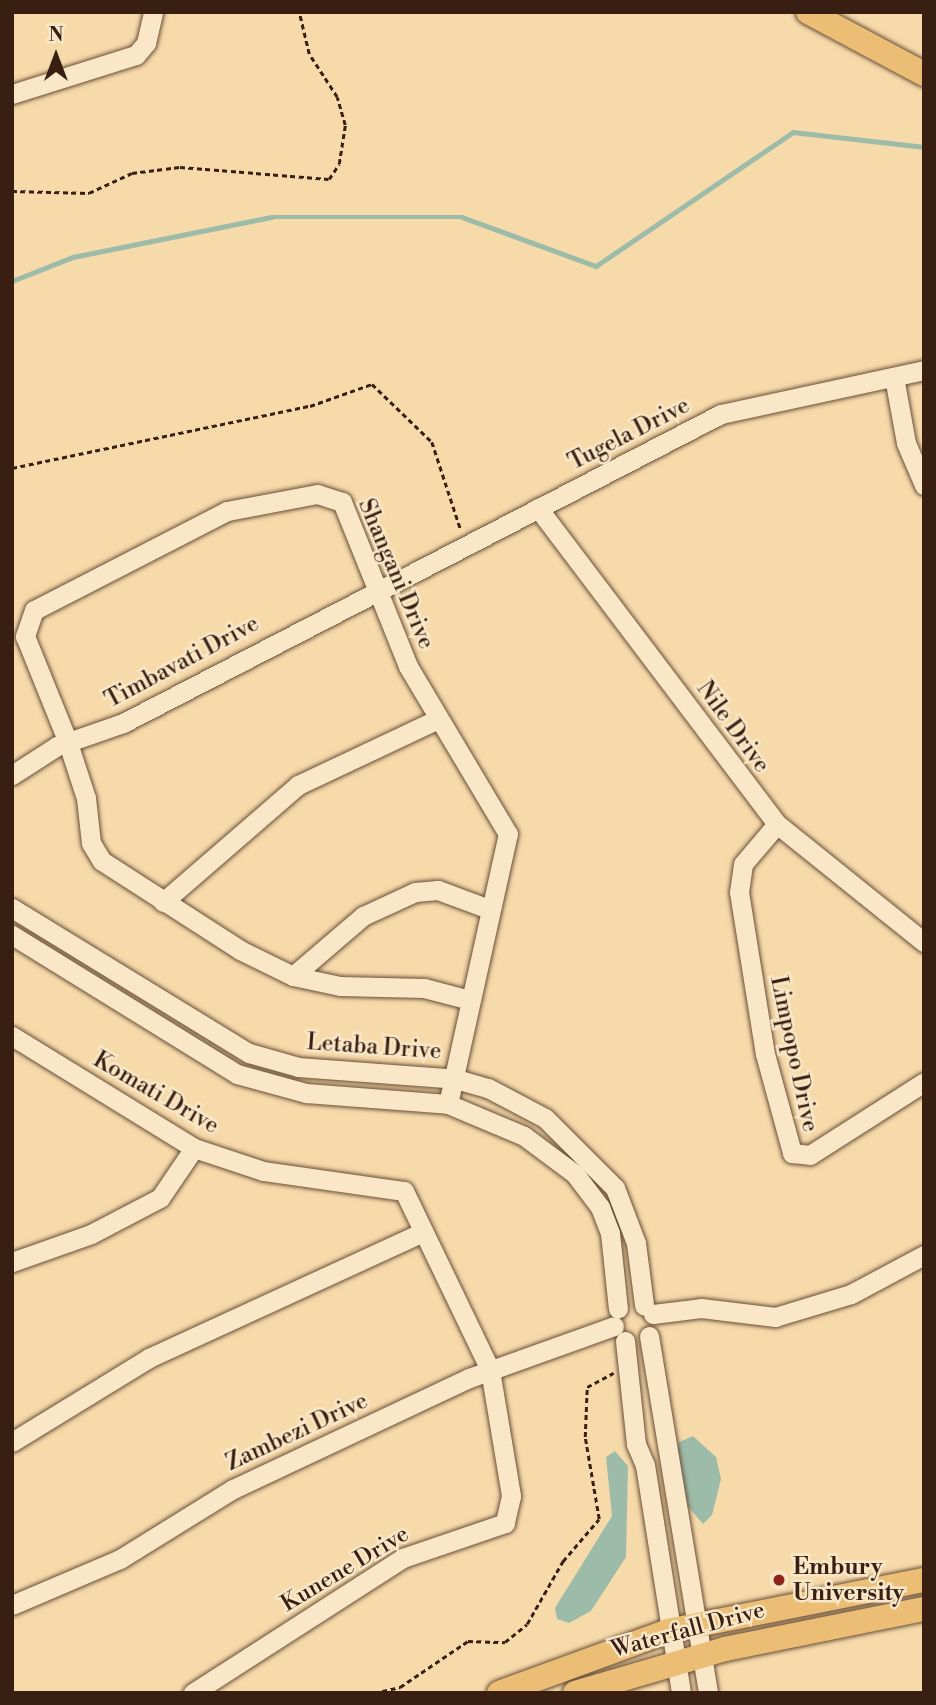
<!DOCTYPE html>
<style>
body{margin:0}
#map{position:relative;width:936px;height:1705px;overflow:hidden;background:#f7daaa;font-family:"Libre Bodoni",serif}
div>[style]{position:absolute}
.water>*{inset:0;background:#9dbba9}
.stream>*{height:4.5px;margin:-2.25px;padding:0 2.25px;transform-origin:2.25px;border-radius:2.25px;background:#9dbba9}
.path>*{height:2.5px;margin-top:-1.25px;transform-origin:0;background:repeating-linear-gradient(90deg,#391f12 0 5px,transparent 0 8.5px)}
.roads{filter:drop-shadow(0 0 2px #684e38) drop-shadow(0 0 2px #684e38)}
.minor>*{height:19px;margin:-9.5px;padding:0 9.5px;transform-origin:9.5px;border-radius:9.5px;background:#fae7c8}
.major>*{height:24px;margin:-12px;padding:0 12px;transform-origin:12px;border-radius:12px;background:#ecbd75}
.dots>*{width:19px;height:19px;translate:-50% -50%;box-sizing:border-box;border:4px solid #fae7c8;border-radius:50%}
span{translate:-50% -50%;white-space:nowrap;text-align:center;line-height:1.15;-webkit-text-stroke:5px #fae7c8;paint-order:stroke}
.street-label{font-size:23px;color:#391f12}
.poi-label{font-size:23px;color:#391f12;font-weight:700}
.left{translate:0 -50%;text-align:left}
.frame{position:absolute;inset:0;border:14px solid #391f12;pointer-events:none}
.north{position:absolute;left:21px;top:21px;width:70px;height:70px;-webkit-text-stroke:5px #fae7c8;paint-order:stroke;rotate:0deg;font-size:19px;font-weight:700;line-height:28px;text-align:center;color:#391f12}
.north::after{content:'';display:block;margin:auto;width:24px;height:32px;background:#391f12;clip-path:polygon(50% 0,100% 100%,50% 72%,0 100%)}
</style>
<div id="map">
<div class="water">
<div style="clip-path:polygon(693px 1436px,716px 1457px,721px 1479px,712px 1515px,703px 1524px,683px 1501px,676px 1454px,679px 1442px)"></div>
<div style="clip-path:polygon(615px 1451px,628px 1466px,626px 1557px,591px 1611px,569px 1623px,557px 1619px,555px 1608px,612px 1516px,606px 1457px)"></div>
</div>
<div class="stream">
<div style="left:12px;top:281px;width:66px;rotate:-21.5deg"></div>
<div style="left:73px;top:257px;width:203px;rotate:-11.4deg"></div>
<div style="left:272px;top:217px;width:190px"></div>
<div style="left:462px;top:217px;width:143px;rotate:20.1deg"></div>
<div style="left:596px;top:266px;width:238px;rotate:-34.2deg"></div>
<div style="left:793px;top:132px;width:132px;rotate:6.5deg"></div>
</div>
<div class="path">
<div style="left:12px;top:191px;width:77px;rotate:1.5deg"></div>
<div style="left:89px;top:193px;width:47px;rotate:-24.9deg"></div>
<div style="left:132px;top:173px;width:48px;rotate:-7.1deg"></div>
<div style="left:180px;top:167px;width:149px;rotate:4.6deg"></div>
<div style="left:329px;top:179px;width:18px;rotate:-56deg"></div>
<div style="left:339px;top:164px;width:39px;rotate:-81deg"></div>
<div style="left:345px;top:125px;width:29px;rotate:-106deg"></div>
<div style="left:337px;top:97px;width:51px;rotate:-123.1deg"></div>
<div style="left:309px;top:54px;width:43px;rotate:-103.4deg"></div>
<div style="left:12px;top:468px;width:304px;rotate:-11.8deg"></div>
<div style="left:310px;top:406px;width:66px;rotate:-19.5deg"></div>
<div style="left:372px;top:384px;width:83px;rotate:44deg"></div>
<div style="left:432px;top:442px;width:93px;rotate:71.8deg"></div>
<div style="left:374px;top:1693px;width:27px;rotate:-13deg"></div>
<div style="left:400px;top:1687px;width:82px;rotate:-34.1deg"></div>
<div style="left:468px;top:1641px;width:37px;rotate:2deg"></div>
<div style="left:505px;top:1642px;width:28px;rotate:-39deg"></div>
<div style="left:527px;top:1624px;width:73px;rotate:-60.3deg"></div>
<div style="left:563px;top:1561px;width:55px;rotate:-49.4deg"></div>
<div style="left:599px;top:1519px;width:83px;rotate:-99.7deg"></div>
<div style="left:585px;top:1437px;width:50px;rotate:-87.7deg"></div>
<div style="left:587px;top:1387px;width:30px;rotate:-28deg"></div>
</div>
<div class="roads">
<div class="minor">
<div style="left:12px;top:94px;width:130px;rotate:-17.5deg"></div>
<div style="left:136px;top:55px;width:16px;rotate:-50deg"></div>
<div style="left:146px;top:43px;width:32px;rotate:-77deg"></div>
<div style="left:894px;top:377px;width:67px;rotate:79.7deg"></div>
<div style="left:906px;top:443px;width:46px;rotate:66.8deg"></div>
<div style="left:538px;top:508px;width:396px;rotate:52.9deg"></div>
<div style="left:777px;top:824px;width:189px;rotate:38.8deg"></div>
<div style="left:12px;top:775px;width:54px;rotate:-32.8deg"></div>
<div style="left:57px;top:746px;width:70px;rotate:-19.2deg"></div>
<div style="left:123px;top:723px;width:673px;rotate:-27.33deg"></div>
<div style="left:721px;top:414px;width:208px;rotate:-12.2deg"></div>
<div style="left:777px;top:824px;width:52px;rotate:130.4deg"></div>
<div style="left:743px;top:864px;width:28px;rotate:98deg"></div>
<div style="left:739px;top:892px;width:164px;rotate:80.9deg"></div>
<div style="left:765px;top:1054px;width:103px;rotate:74.7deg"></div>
<div style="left:792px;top:1153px;width:18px;rotate:6deg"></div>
<div style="left:810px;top:1155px;width:135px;rotate:-32.6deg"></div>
<div style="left:163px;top:902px;width:179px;rotate:-40.9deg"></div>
<div style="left:298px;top:785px;width:155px;rotate:-25.2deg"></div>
<div style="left:12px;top:908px;width:278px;rotate:31.5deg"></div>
<div style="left:249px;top:1053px;width:51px;rotate:15.9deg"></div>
<div style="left:298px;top:1067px;width:158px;rotate:4.3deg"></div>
<div style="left:456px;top:1079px;width:33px;rotate:16deg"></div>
<div style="left:488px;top:1088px;width:64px;rotate:27.8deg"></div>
<div style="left:545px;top:1118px;width:99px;rotate:45deg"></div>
<div style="left:615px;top:1188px;width:59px;rotate:69.1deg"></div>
<div style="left:636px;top:1243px;width:63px;rotate:82.6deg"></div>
<div style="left:12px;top:935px;width:264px;rotate:31.7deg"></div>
<div style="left:237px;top:1074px;width:72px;rotate:15.4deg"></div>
<div style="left:306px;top:1093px;width:142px;rotate:4.4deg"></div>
<div style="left:448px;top:1104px;width:82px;rotate:22.8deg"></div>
<div style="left:524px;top:1136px;width:64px;rotate:36.7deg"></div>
<div style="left:575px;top:1174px;width:41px;rotate:52.9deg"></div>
<div style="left:600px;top:1207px;width:28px;rotate:69deg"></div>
<div style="left:610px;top:1233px;width:76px;rotate:84deg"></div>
<div style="left:293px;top:976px;width:92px;rotate:-40.6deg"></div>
<div style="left:363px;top:916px;width:57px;rotate:-24.8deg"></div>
<div style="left:415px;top:892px;width:23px;rotate:-5deg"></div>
<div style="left:438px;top:890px;width:54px;rotate:20.4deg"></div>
<div style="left:12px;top:1036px;width:214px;rotate:31.6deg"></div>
<div style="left:194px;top:1148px;width:73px;rotate:18.4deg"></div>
<div style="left:263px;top:1171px;width:142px;rotate:8.1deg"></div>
<div style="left:404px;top:1191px;width:199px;rotate:64.3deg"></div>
<div style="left:490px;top:1370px;width:128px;rotate:80.5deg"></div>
<div style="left:511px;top:1496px;width:28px;rotate:103deg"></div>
<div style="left:505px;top:1523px;width:108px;rotate:161.1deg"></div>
<div style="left:403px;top:1558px;width:250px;rotate:147.3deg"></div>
<div style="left:448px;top:1104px;width:277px;rotate:-77.5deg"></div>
<div style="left:508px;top:834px;width:196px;rotate:-120.8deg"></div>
<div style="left:408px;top:666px;width:177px;rotate:-111.9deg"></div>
<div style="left:342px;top:502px;width:26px;rotate:-162deg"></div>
<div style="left:317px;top:494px;width:92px;rotate:169.3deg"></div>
<div style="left:227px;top:511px;width:217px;rotate:152.8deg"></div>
<div style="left:34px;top:610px;width:28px;rotate:109deg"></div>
<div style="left:25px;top:636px;width:112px;rotate:68deg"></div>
<div style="left:67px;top:740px;width:61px;rotate:71.9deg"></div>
<div style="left:86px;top:798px;width:45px;rotate:83.7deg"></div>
<div style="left:91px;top:843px;width:21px;rotate:59deg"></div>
<div style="left:102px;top:861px;width:164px;rotate:32.8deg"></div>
<div style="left:240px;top:950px;width:59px;rotate:26.1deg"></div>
<div style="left:293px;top:976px;width:48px;rotate:12deg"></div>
<div style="left:340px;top:986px;width:84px;rotate:1.4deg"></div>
<div style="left:424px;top:988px;width:48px;rotate:14.6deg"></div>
<div style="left:12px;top:1262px;width:84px;rotate:-19.5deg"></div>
<div style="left:91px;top:1234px;width:78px;rotate:-27.6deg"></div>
<div style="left:160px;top:1198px;width:60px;rotate:-55.8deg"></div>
<div style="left:653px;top:1314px;width:48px;rotate:-7.1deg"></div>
<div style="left:701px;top:1308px;width:75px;rotate:6.9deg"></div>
<div style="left:775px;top:1317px;width:79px;rotate:-16.8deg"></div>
<div style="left:851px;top:1294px;width:83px;rotate:-28.1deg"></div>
<div style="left:649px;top:1336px;width:362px;rotate:80.6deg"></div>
<div style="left:625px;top:1341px;width:104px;rotate:83.9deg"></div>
<div style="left:636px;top:1444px;width:23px;rotate:67deg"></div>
<div style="left:645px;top:1465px;width:231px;rotate:81deg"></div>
<div style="left:12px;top:1442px;width:161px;rotate:-31.5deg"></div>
<div style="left:149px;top:1358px;width:302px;rotate:-24.7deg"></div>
<div style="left:12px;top:1605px;width:117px;rotate:-23.1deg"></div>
<div style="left:120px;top:1559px;width:133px;rotate:-31.8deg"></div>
<div style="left:233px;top:1489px;width:261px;rotate:-25.2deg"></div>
<div style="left:469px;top:1378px;width:154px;rotate:-19.7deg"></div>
</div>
<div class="major">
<div style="left:808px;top:12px;width:132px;rotate:28.1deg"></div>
<div style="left:499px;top:1693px;width:180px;rotate:-20.1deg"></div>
<div style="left:668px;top:1631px;width:261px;rotate:-11.3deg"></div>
<div style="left:575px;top:1693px;width:156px;rotate:-16.3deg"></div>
<div style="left:725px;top:1649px;width:203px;rotate:-11.4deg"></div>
</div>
</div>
<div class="dots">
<div style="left:779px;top:1580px;background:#8f2418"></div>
</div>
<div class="street-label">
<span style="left:629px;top:434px;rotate:-27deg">Tugela Drive</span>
<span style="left:396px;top:574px;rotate:67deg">Shangani Drive</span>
<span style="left:182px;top:662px;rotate:-28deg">Timbavati Drive</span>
<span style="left:733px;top:727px;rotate:54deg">Nile Drive</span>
<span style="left:374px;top:1047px;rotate:4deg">Letaba Drive</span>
<span style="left:794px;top:1054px;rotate:78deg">Limpopo Drive</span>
<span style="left:156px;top:1093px;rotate:30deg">Komati Drive</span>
<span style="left:297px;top:1432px;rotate:-25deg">Zambezi Drive</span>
<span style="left:345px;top:1569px;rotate:-31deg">Kunene Drive</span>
<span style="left:688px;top:1630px;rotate:-15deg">Waterfall Drive</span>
</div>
<div class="poi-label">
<span class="left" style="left:793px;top:1580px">Embury<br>University</span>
</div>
<div class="frame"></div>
<div class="north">N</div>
</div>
